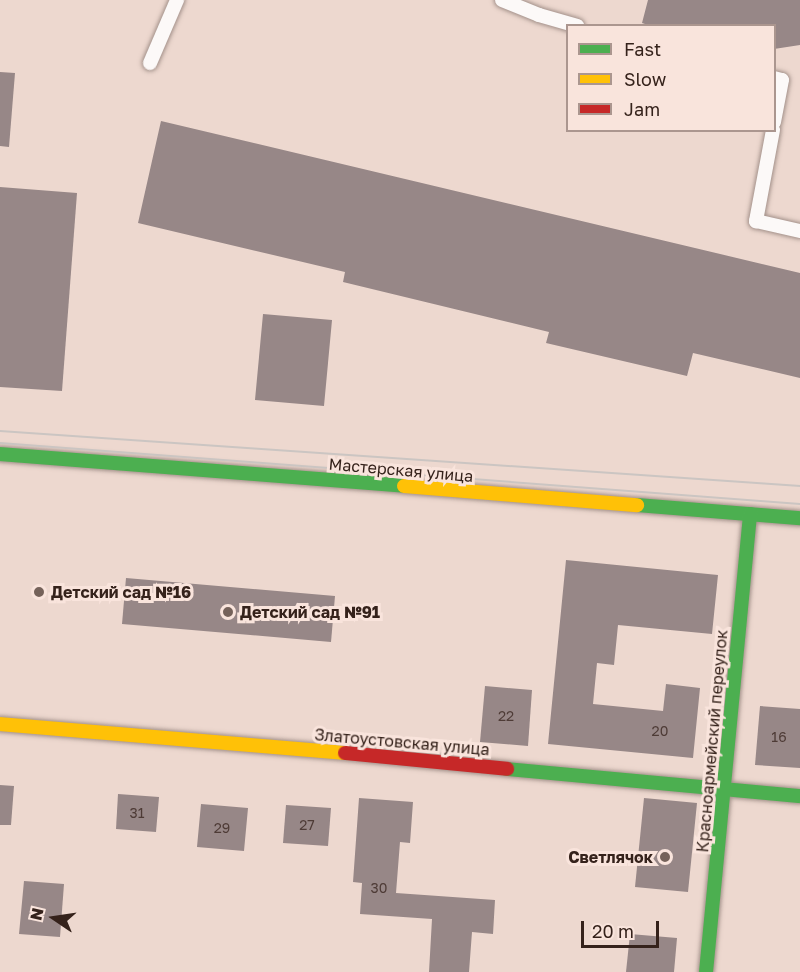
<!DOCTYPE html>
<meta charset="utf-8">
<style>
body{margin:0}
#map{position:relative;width:800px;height:972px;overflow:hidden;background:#edd8cf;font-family:"Golos Text",sans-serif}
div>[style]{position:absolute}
.building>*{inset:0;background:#978787}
.roads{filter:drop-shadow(0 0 2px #a3918a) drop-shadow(0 0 2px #a3918a)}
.lane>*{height:14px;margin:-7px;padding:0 7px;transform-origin:7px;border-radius:7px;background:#fcf9f8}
.fast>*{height:14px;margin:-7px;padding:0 7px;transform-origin:7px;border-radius:7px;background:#4caf50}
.slow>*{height:14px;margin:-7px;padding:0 7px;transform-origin:7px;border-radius:7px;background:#ffc107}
.jam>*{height:14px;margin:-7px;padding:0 7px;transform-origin:7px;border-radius:7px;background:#c62828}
.tram>*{height:1.5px;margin:-0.75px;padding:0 0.75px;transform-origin:0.75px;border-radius:0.75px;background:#cbc5c2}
.dots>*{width:16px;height:16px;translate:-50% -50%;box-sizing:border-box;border:3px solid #f9e4dc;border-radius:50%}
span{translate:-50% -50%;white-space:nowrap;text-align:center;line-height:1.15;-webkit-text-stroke:6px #f9e4dc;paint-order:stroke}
.number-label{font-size:14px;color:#4e3b36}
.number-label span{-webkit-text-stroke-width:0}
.street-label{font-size:16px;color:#35221b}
.poi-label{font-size:16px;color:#35221b;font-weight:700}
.left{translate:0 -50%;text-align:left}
.right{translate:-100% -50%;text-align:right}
.legend{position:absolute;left:566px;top:24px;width:210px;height:108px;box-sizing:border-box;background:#f9e4dc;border:2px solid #ab968f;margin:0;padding:8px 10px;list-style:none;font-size:18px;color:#35221b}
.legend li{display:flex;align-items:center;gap:12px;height:30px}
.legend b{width:30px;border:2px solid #ab968f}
.north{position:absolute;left:24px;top:888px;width:60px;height:60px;-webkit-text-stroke:4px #f9e4dc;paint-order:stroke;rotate:283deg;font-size:16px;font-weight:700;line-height:24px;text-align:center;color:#35221b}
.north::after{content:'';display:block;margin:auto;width:21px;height:27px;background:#35221b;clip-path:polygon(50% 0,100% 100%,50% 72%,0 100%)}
.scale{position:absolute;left:581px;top:921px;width:78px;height:27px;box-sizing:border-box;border:3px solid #35221b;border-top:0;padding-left:8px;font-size:18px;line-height:21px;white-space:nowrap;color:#35221b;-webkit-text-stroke:4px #f9e4dc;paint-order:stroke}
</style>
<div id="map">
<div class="building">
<div style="clip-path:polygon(648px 0,800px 0,800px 45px,774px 49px,774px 26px,651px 26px,642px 23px)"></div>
<div style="clip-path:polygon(0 72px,15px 73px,9px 147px,0 146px)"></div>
<div style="clip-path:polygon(161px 121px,800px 273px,800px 378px,693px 353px,687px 376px,546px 343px,549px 332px,343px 282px,345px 272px,138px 223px)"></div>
<div style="clip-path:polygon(0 187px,77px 193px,62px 391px,0 387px)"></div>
<div style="clip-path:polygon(263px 314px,332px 320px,324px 406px,255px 400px)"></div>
<div style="clip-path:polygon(566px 560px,718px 575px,712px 634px,618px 625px,614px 665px,597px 663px,593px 704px,663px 711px,666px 684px,700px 688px,693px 758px,548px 744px)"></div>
<div style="clip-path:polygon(126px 578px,335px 596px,331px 642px,122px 624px)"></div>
<div style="clip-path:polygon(485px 686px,532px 690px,528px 746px,480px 742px)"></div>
<div style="clip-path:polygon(760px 706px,800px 709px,800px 768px,755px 765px)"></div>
<div style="clip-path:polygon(0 785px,14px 786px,11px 825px,0 825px)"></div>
<div style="clip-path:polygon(118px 794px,159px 797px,156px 832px,116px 829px)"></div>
<div style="clip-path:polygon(359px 798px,413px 802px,410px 843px,400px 842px,396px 893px,495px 900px,493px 934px,472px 932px,469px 972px,429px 972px,432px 919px,360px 914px,362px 883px,353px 882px)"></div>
<div style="clip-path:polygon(644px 798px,697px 803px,688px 892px,635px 887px)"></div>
<div style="clip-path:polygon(201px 804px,248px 808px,244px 851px,197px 847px)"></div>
<div style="clip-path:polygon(286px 805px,331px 808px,328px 846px,283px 843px)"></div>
<div style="clip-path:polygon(24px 881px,64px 884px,60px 937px,19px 934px)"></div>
<div style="clip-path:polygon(630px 934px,677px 938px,674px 972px,626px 972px)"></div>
</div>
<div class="roads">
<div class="lane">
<div style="left:502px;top:0;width:40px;rotate:22deg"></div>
<div style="left:539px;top:15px;width:40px;rotate:16deg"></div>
<div style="left:150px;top:63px;width:69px;rotate:-66.8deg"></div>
<div style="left:774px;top:78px;width:8px;rotate:14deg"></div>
<div style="left:782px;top:80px;width:43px;rotate:100.8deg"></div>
<div style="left:773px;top:130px;width:93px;rotate:100.6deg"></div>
<div style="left:756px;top:221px;width:45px;rotate:12.8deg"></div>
</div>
<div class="fast">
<div style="left:0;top:454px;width:405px;rotate:4.5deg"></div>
<div style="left:637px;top:505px;width:164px;rotate:4.6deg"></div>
<div style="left:507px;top:769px;width:294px;rotate:5.3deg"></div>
<div style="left:706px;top:972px;width:460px;rotate:-84.5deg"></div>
</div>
<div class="slow">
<div style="left:404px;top:486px;width:234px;rotate:4.7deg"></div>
<div style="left:0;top:724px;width:346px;rotate:4.8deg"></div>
</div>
<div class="jam">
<div style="left:345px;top:753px;width:163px;rotate:5.6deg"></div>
</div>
</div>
<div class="tram">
<div style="left:0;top:431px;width:802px;rotate:3.93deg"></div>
<div style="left:0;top:443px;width:802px;rotate:4.36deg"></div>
</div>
<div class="dots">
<div style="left:39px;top:592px;background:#75625a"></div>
<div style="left:228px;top:612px;background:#75625a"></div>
<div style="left:665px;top:857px;background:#75625a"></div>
</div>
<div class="number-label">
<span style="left:506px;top:716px">22</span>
<span style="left:660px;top:731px">20</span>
<span style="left:779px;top:737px">16</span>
<span style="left:137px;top:813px">31</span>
<span style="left:307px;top:825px">27</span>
<span style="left:222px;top:828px">29</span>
<span style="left:379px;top:888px">30</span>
</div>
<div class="street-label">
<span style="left:401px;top:470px;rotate:5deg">Мастерская улица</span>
<span style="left:712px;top:741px;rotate:-85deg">Красноармейский переулок</span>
<span style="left:402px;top:742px;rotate:5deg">Златоустовская улица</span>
</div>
<div class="poi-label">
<span class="left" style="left:51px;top:592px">Детский сад №16</span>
<span class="left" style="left:240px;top:612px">Детский сад №91</span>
<span class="right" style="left:653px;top:857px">Светлячок</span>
</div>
<ul class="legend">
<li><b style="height:8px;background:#4caf50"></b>Fast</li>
<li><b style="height:8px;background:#ffc107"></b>Slow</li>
<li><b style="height:8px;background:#c62828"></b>Jam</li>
</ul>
<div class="north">N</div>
<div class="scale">20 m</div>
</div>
